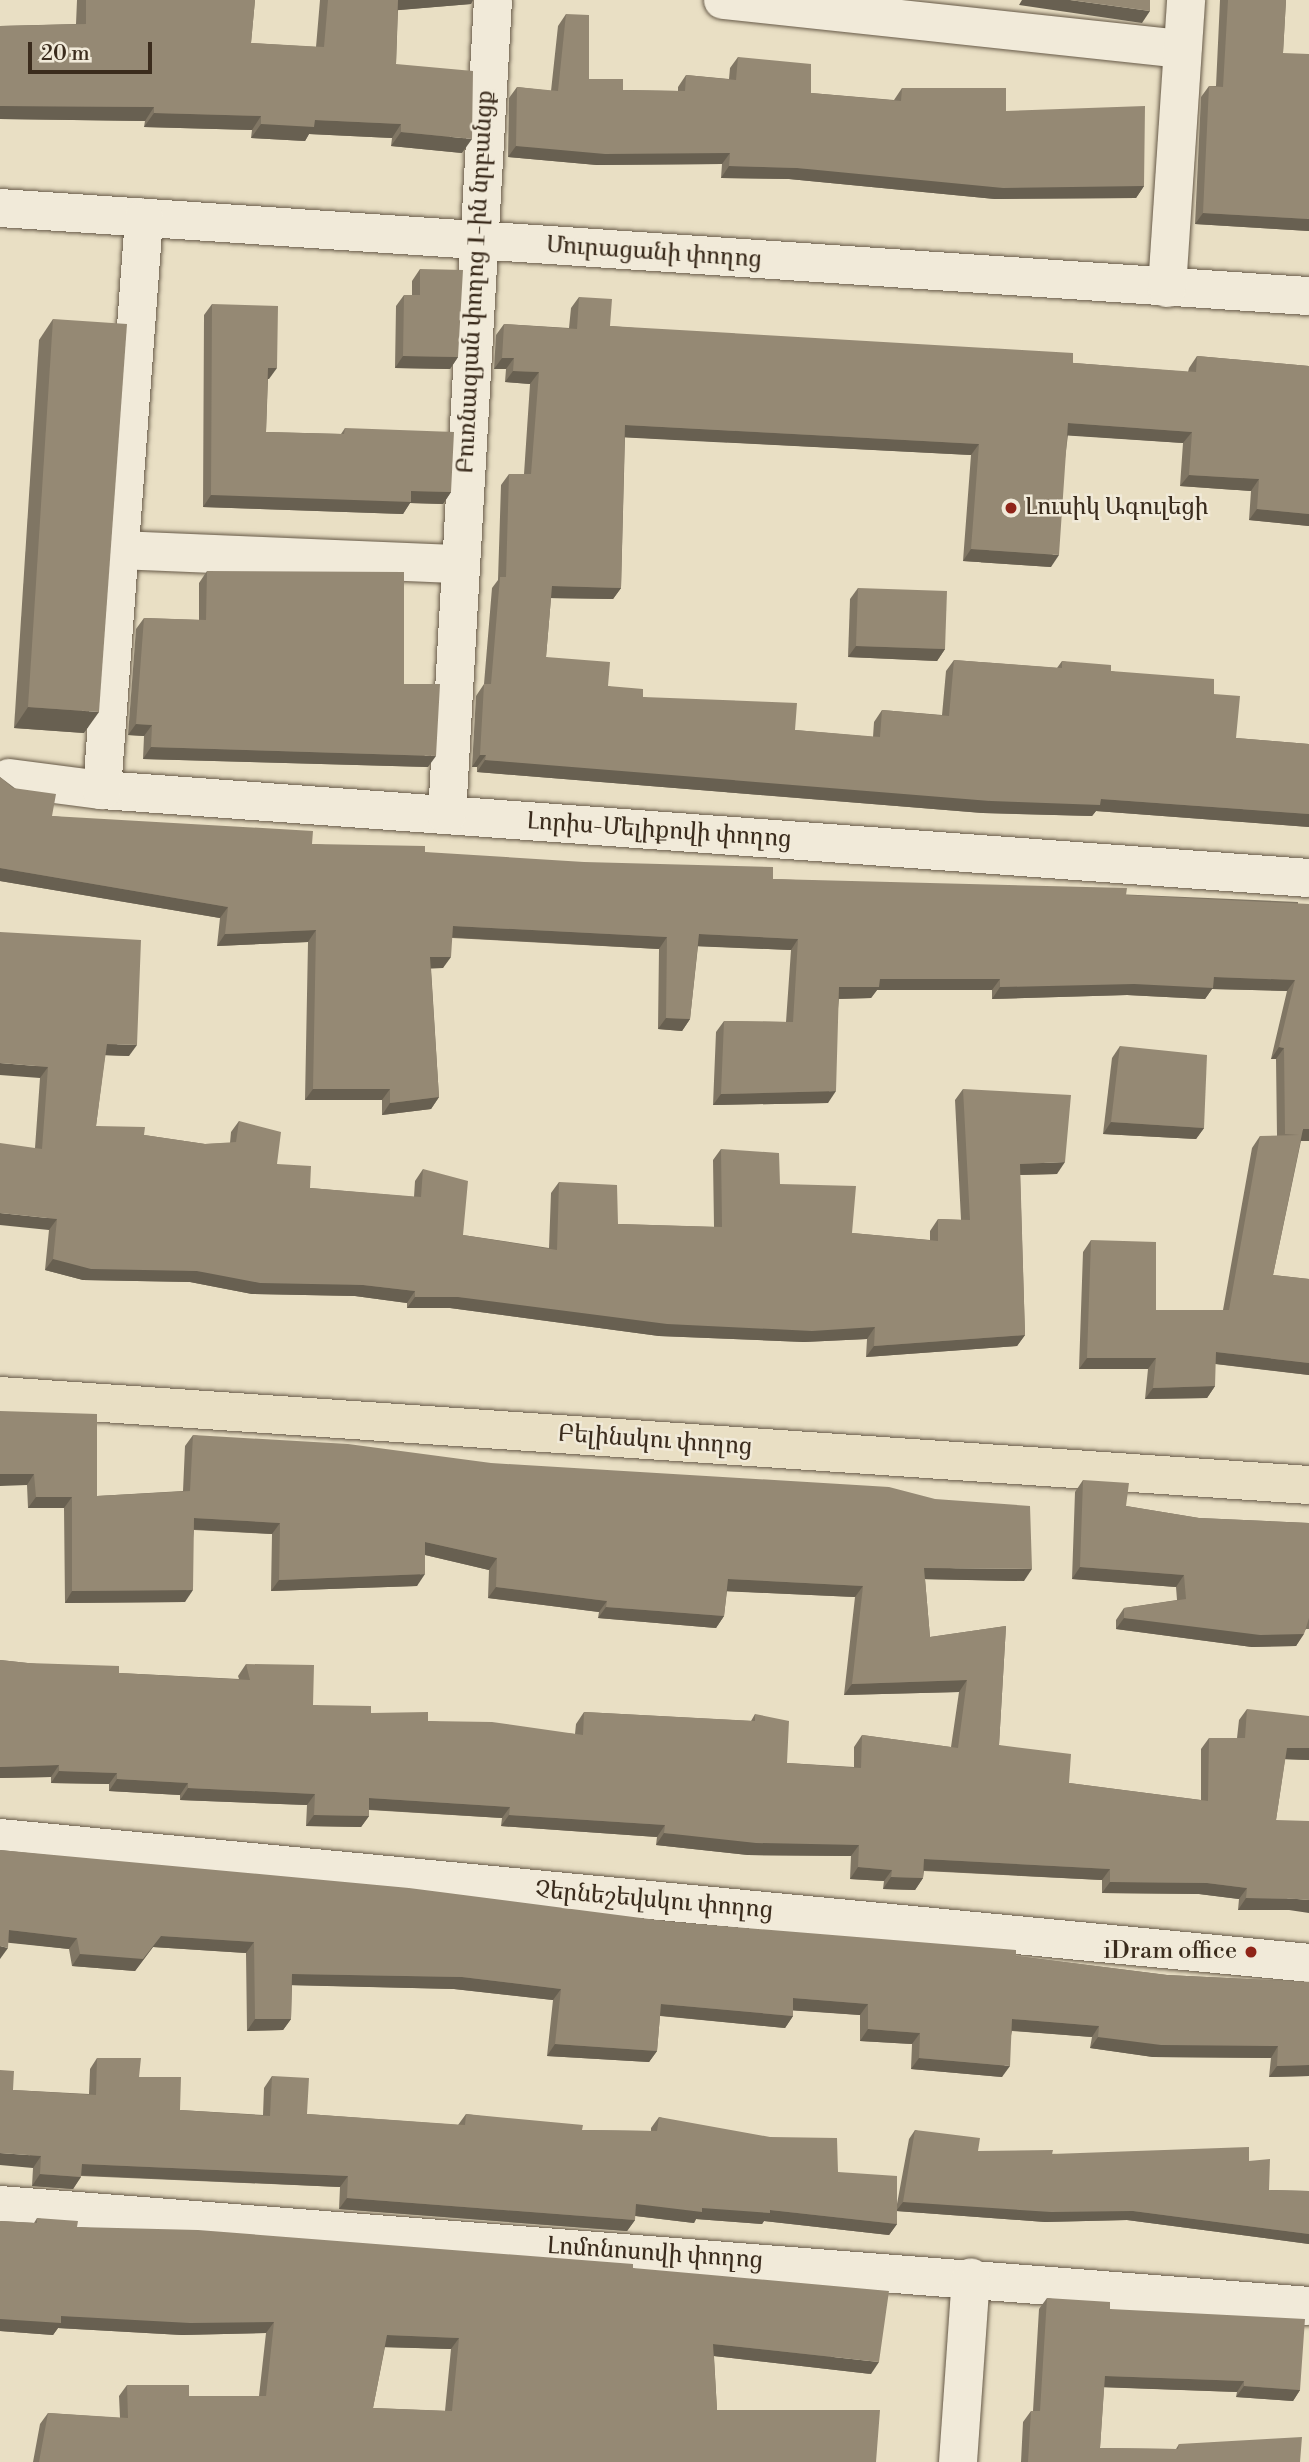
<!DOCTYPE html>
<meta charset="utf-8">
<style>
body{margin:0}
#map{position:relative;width:1309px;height:2462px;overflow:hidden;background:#e9dfc4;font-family:"Libre Bodoni","Noto Serif Armenian",serif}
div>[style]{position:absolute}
.roads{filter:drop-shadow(0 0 2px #665947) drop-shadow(0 0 2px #665947)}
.minor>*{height:38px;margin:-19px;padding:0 19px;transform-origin:19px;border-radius:19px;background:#f1ead9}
.major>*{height:38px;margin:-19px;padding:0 19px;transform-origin:19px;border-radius:19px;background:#e9dfc4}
.wall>*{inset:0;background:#807664}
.shaded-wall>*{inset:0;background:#686051}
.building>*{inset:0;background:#958974}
.dots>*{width:19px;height:19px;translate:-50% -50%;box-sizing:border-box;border:4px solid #f1ead9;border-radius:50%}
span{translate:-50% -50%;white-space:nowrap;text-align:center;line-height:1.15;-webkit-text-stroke:5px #f1ead9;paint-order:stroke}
.street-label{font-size:24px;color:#3b2c1d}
.poi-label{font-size:24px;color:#3b2c1d}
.left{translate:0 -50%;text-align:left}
.right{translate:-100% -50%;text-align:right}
.scale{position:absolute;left:28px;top:42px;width:124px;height:32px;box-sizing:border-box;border:4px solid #3b2c1d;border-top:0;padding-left:9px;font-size:21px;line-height:24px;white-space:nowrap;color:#3b2c1d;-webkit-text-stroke:5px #f1ead9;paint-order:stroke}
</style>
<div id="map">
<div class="roads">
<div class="minor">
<div style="left:723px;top:0;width:462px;rotate:6.1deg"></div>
<div style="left:0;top:208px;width:1312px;rotate:3.85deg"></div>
<div style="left:1167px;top:288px;width:289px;rotate:-86.2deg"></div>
<div style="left:119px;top:550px;width:341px;rotate:2.4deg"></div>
<div style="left:9px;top:778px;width:94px;rotate:7.4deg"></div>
<div style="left:102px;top:790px;width:1210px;rotate:4.17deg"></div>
<div style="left:102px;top:790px;width:574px;rotate:-85.8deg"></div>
<div style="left:447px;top:815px;width:816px;rotate:-86.77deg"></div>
<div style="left:0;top:1838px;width:1315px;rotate:5.45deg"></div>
<div style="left:0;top:2205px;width:1313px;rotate:4.41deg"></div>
<div style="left:958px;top:2462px;width:185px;rotate:-86deg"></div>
</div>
<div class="major">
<div style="left:0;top:1396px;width:1312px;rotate:3.89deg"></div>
</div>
</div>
<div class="wall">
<div style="clip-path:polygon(77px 0,255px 0,251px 43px,316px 47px,320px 0,473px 0,471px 4px,398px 10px,396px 64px,462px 153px,391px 146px,392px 138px,309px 134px,305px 141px,251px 138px,252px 130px,144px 127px,145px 121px,0 119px,0 26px,76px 24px)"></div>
<div style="clip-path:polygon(1220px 0,1286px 0,1283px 53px,1309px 231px,1195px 224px,1201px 97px,1209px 86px,1216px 86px)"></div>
<div style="clip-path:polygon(566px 14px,589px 79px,623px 90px,678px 91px,678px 87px,686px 75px,729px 79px,730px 68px,738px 57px,811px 93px,894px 100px,902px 88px,1006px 111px,1144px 186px,1136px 198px,995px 199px,789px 179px,721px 178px,722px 164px,597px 165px,508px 157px,509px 98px,517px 87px,551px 91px,558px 26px)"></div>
<div style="clip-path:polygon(420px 269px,458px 357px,450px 369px,395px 368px,396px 306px,404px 295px,412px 295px,412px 281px)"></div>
<div style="clip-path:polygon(579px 297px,610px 326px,1188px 372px,1189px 368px,1197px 356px,1309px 366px,1309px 526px,1249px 520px,1251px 491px,1180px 486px,1183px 443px,1068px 435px,1051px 567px,963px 561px,971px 455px,625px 437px,621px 588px,613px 599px,551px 598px,546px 657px,608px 686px,643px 697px,795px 730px,873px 737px,874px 722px,882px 710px,942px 715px,946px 671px,954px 660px,1057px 668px,1062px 661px,1111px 671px,1214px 694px,1236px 738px,1309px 744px,1309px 827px,1096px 811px,1092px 816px,983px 813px,477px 772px,477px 767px,472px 767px,476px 696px,484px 684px,492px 588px,498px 580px,501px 485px,509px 474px,524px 474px,530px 384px,505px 382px,506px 369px,494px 369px,496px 335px,504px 324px,569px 328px,571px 308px)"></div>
<div style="clip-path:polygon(212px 304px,269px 379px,268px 379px,266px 432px,341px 434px,345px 428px,451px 492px,443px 504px,410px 503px,403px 514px,203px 507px,204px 315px)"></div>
<div style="clip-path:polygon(53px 319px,84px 733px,14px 728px,39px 340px)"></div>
<div style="clip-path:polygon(207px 571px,404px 684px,428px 767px,143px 759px,144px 736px,128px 735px,136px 629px,144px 618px,199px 620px,199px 583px)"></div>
<div style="clip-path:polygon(858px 588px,945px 649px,937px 661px,848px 657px,850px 599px)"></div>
<div style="clip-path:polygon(0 777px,52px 816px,312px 844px,773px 879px,1298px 902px,1301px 1141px,1273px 1275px,1309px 1279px,1309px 1375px,1215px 1364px,1215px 1386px,1207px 1398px,1145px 1399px,1148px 1369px,1079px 1369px,1083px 1252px,1091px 1240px,1156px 1310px,1223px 1310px,1252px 1148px,1260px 1136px,1277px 1136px,1276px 1059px,1271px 1059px,1287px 991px,1212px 989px,1205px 999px,1127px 995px,992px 999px,992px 990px,877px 990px,871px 998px,839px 999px,828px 1103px,713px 1105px,716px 1032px,724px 1021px,786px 1022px,791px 950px,698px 946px,690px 1019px,682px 1031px,658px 1029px,659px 949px,452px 938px,443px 968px,431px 968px,439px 1097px,431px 1109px,382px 1115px,382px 1100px,305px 1100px,308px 942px,217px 946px,220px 918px,0 881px)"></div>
<div style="clip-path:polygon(0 932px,129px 1056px,105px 1055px,96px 1126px,144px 1135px,205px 1144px,230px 1143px,231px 1132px,239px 1121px,277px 1164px,310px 1188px,414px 1197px,415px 1181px,423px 1169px,463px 1235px,549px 1248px,551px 1193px,559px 1182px,618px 1224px,714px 1227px,713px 1160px,721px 1149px,780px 1184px,852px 1233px,930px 1240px,930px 1231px,938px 1219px,961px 1220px,955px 1100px,963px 1089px,1057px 1174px,1020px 1175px,1025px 1335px,1017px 1346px,866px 1357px,867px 1339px,804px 1342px,659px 1336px,450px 1308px,407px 1308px,407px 1303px,355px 1296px,252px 1294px,190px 1282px,83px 1280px,45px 1270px,49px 1230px,35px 1148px,40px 1078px)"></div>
<div style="clip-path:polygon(1120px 1046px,1204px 1128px,1196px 1139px,1103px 1134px,1112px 1058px)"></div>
<div style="clip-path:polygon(0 1411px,97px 1496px,183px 1491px,185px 1446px,193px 1435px,1024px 1581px,925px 1579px,930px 1637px,1006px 1626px,999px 1745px,1069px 1783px,1201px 1800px,1201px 1749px,1209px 1738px,1237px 1738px,1239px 1720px,1247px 1709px,1309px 1760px,1285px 1759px,1276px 1820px,1289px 1910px,1238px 1910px,1239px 1899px,1199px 1894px,1102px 1893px,1102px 1880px,924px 1871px,923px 1878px,915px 1890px,883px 1889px,884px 1881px,850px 1879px,851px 1856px,748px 1855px,656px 1845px,657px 1837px,501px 1826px,502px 1818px,369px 1810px,369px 1816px,361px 1827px,306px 1826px,307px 1805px,180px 1800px,180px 1795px,109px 1791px,109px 1784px,51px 1783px,51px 1777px,0 1778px,0 1660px,119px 1673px,239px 1679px,238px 1676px,246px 1664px,313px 1705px,428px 1721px,575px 1734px,576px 1724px,584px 1712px,751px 1721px,755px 1714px,787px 1763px,854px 1767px,854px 1747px,862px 1735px,951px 1747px,959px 1692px,844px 1695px,855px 1597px,727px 1591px,724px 1616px,716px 1628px,598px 1618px,599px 1612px,488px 1598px,489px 1570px,425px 1555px,417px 1586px,271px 1591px,272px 1534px,194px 1530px,185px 1602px,65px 1603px,64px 1508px,28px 1508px,27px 1485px)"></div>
<div style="clip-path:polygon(1083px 1480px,1126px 1506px,1199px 1518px,1309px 1523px,1309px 1629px,1306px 1629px,1296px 1646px,1252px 1647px,1116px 1629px,1116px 1620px,1124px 1608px,1177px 1600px,1176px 1587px,1072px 1579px,1075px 1492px)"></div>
<div style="clip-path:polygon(0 1850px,672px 1922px,1016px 1956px,1167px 1975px,1309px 1982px,1309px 2076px,1269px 2077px,1271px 2058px,1153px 2057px,1090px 2048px,1092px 2037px,1012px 2031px,1002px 2077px,911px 2069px,912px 2044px,860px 2041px,860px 2015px,793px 2010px,793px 2016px,785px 2028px,660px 2016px,657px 2051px,649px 2062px,547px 2056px,553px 2000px,454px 1989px,292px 1985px,291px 2019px,283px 2030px,247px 2031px,246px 1953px,153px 1947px,135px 1971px,72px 1966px,69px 1949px,8px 1942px)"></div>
<div style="clip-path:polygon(97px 2058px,139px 2077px,180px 2110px,263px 2115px,264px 2088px,272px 2076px,307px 2114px,458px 2125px,466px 2114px,582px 2130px,651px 2131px,651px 2128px,659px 2117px,838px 2172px,897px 2204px,909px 2139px,915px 2130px,978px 2151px,1249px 2161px,1269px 2190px,1309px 2191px,1309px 2244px,1127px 2220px,1045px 2222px,897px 2211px,897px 2224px,889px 2235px,764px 2221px,762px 2224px,696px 2219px,694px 2223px,635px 2216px,635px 2220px,627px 2231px,339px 2209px,340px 2187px,81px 2176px,73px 2189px,32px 2186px,33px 2168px,13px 2090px,89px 2094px,90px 2069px)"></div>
<div style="clip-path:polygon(evenodd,37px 2218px,77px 2227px,633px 2268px,871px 2374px,714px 2356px,717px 2410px,876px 2462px,33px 2462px,40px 2424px,48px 2413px,120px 2418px,119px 2396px,127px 2385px,189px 2396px,259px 2396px,266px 2333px,182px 2335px,58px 2328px,53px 2335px,0 2331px,0 2221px,34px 2223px,37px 2218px,385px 2347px,451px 2349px,445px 2411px,373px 2408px,385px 2347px)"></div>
<div style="clip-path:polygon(1047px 2298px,1110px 2309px,1300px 2390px,1293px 2401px,1236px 2397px,1237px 2392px,1104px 2387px,1100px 2448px,1176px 2449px,1179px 2444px,1300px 2462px,1021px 2462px,1023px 2422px,1031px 2411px,1033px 2411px,1039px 2309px)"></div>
</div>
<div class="shaded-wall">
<div style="clip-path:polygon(396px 0,473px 0,471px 4px,388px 11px)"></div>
<div style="clip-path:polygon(1022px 0,1070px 0,1150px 11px,1142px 23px,1019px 5px)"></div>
<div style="clip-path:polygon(0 106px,154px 107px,145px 121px,0 119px)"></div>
<div style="clip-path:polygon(154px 113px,261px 116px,252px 130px,144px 127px)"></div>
<div style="clip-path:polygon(315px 120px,401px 124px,392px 138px,309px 134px,305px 141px,251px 138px,261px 124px)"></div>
<div style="clip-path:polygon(401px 132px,472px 139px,462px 153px,391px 146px)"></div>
<div style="clip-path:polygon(516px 146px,730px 153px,722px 164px,597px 165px,508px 157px)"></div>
<div style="clip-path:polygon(729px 166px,797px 168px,1144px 186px,1136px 198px,995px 199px,789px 179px,721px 178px)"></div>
<div style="clip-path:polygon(1203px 213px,1309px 219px,1309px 231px,1195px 224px)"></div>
<div style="clip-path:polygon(403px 356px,458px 357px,450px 369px,395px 368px)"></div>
<div style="clip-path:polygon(502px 358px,514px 358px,506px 369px,494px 369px)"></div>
<div style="clip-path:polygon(268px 368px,277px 368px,269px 379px,260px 379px)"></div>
<div style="clip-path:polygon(513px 371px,539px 372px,530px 384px,505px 382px)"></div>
<div style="clip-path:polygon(1068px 423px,1192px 432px,1183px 443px,1060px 435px)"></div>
<div style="clip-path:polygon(625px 425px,979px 444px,971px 455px,617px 437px)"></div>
<div style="clip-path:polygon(1189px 475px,1259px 479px,1251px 491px,1180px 486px)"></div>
<div style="clip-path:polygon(411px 491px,451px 492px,443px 504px,410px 503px,403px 514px,203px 507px,211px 495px)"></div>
<div style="clip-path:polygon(1257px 509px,1309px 514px,1309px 526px,1249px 520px)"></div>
<div style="clip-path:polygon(971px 549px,1059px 555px,1051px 567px,963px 561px)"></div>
<div style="clip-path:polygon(552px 586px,621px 588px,613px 599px,544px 598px)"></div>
<div style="clip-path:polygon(856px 646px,945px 649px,937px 661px,848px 657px)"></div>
<div style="clip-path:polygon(28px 707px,99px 712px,84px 733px,14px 728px)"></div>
<div style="clip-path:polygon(136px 724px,152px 725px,144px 736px,128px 735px)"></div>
<div style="clip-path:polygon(151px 747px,436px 756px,428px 767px,143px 759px)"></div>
<div style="clip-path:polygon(480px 755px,486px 755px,477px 767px,472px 767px)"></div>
<div style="clip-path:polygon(485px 760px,1101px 799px,1309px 814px,1309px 827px,1096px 811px,1092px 816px,983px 813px,477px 772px)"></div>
<div style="clip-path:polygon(0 868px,228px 907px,220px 918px,0 881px)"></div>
<div style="clip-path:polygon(453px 926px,667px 937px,659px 949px,445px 937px)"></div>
<div style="clip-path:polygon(316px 930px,308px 942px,217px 946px,225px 934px)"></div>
<div style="clip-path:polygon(699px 934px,798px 939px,791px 950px,691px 946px)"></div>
<div style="clip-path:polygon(430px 957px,451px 957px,443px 968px,422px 969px)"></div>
<div style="clip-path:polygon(1214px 977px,1295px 980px,1287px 991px,1212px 989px,1205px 999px,1127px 995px,992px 999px,1000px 987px)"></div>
<div style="clip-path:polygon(880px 979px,1000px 979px,992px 990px,877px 990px,871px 998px,832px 999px,839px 987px)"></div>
<div style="clip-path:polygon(666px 1018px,690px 1019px,682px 1031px,658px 1029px)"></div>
<div style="clip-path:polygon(107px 1044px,137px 1045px,129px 1056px,99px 1055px)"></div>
<div style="clip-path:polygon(1279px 1047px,1284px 1048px,1276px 1059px,1271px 1059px)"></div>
<div style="clip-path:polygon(0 1063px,48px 1067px,40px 1078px,0 1075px)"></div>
<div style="clip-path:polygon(313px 1089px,390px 1089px,382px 1100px,305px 1100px)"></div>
<div style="clip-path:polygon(836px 1091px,828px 1103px,713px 1105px,721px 1094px)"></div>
<div style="clip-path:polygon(439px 1097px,431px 1109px,382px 1115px,390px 1103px)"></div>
<div style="clip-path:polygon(1111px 1122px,1204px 1128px,1196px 1139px,1103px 1134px)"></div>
<div style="clip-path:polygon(1303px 1129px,1309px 1129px,1309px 1141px,1295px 1141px)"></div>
<div style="clip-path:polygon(1065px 1162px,1057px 1174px,1012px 1175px,1020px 1164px)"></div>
<div style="clip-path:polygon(0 1213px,57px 1219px,49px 1230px,0 1225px)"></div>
<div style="clip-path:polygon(53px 1259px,363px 1285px,415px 1291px,407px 1303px,355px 1296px,252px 1294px,190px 1282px,83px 1280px,45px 1270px)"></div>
<div style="clip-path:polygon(415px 1297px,458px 1297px,875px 1327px,867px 1339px,804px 1342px,659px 1336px,450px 1308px,407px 1308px)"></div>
<div style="clip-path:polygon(1025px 1335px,1017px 1346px,866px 1357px,874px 1346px)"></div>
<div style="clip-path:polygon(1216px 1352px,1309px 1363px,1309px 1375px,1208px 1363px)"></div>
<div style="clip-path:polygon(1087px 1358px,1156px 1358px,1148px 1369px,1079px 1369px)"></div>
<div style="clip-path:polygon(1215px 1386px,1207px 1398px,1145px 1399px,1153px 1388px)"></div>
<div style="clip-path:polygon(0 1474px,34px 1474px,27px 1485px,0 1486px)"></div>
<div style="clip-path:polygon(36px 1497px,72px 1497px,64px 1508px,28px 1508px)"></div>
<div style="clip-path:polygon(194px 1518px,280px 1523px,272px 1534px,186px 1529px)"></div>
<div style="clip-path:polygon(425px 1542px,497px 1558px,489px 1570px,417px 1553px)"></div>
<div style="clip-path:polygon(1080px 1567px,1184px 1575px,1176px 1587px,1072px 1579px)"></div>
<div style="clip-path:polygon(924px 1568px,1032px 1569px,1024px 1581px,916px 1579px)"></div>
<div style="clip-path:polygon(425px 1574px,417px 1586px,271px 1591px,279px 1580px)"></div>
<div style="clip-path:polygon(728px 1579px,863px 1586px,855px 1597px,720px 1591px)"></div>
<div style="clip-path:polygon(496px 1587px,607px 1601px,599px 1612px,488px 1598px)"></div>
<div style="clip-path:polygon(193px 1590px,185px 1602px,65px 1603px,72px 1591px)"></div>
<div style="clip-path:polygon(606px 1607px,724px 1616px,716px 1628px,598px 1618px)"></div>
<div style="clip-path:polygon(1124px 1618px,1304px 1634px,1296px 1646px,1252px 1647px,1116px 1629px)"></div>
<div style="clip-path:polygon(967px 1680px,959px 1692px,844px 1695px,852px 1684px)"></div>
<div style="clip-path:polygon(1287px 1748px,1309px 1748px,1309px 1760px,1279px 1759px)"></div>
<div style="clip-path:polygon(59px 1765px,51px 1777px,0 1778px,0 1767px)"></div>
<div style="clip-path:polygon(59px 1771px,117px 1773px,109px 1784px,51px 1783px)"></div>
<div style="clip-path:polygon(117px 1779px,188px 1783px,180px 1795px,109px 1791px)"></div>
<div style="clip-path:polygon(188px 1788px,315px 1794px,307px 1805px,180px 1800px)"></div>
<div style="clip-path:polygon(369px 1798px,510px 1807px,502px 1818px,361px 1809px)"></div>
<div style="clip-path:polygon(314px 1815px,369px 1816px,361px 1827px,306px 1826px)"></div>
<div style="clip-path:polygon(509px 1815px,665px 1825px,657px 1837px,501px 1826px)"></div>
<div style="clip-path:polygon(664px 1833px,859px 1845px,851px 1856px,748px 1855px,656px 1845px)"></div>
<div style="clip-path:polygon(924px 1859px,1110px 1869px,1102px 1880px,916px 1870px)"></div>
<div style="clip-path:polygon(858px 1867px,892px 1870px,884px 1881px,850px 1879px)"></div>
<div style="clip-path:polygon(891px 1877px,923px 1878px,915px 1890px,883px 1889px)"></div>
<div style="clip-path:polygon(1110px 1882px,1207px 1883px,1247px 1888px,1239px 1899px,1199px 1894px,1102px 1893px)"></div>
<div style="clip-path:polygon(1246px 1898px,1297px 1899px,1309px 1900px,1309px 1913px,1289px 1910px,1238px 1910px)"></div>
<div style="clip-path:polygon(9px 1930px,77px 1938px,69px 1949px,1px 1942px)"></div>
<div style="clip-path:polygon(161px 1936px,254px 1942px,246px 1953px,153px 1947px,135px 1971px,72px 1966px,80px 1954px)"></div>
<div style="clip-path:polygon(0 1946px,8px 1948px,0 1959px)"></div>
<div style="clip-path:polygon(292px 1974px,462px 1977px,561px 1989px,553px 2000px,454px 1989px,284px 1985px)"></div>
<div style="clip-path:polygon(793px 1998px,868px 2004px,860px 2015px,786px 2010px)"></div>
<div style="clip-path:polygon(661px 2004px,793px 2016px,785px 2028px,653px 2015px)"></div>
<div style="clip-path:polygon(255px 2019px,291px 2019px,283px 2030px,247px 2031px)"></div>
<div style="clip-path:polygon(1012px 2019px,1099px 2026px,1092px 2037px,1004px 2030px)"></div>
<div style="clip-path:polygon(868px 2029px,920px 2033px,912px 2044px,860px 2041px)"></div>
<div style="clip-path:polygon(1098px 2037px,1278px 2046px,1271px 2058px,1153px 2057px,1090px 2048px)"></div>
<div style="clip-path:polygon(555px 2044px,657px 2051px,649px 2062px,547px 2056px)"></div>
<div style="clip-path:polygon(919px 2058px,1010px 2066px,1002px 2077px,911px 2069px)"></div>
<div style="clip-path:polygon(1309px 2065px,1309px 2076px,1269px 2077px,1277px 2066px)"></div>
<div style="clip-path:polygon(0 2153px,41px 2156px,33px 2168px,0 2165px)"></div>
<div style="clip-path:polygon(82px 2164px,348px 2176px,340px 2187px,74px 2175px)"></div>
<div style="clip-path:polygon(40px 2174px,81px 2177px,73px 2189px,32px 2186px)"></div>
<div style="clip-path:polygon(347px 2198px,635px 2220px,627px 2231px,339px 2209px)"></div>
<div style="clip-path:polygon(903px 2202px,1133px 2211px,1309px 2234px,1309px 2244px,1127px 2220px,1045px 2222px,896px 2211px)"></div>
<div style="clip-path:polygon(636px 2204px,770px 2210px,897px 2224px,889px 2235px,764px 2221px,762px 2224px,696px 2219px,694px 2223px,628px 2215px)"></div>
<div style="clip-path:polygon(61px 2316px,274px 2322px,266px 2333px,182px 2335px,58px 2328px,53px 2335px,0 2331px,0 2319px)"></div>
<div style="clip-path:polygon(387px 2335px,459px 2338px,451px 2349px,379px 2347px)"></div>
<div style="clip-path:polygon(713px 2344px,879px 2362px,871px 2374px,705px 2355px)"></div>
<div style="clip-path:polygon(1105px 2376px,1244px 2381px,1237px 2392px,1097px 2387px)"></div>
<div style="clip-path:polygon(1244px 2386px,1300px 2390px,1293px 2401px,1236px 2397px)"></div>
</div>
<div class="building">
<div style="clip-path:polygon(86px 0,255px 0,251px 43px,324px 47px,328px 0,398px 0,396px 64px,473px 71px,472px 139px,401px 132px,401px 124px,315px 120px,314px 127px,261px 124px,261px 116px,154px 113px,154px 107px,0 106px,0 26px,86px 24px)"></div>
<div style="clip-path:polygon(1070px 0,1150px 0,1150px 11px)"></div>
<div style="clip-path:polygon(1228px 0,1286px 0,1283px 53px,1309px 54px,1309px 219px,1203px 213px,1209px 86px,1223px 87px)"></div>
<div style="clip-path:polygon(566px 14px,589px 15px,589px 79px,623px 79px,623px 90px,685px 91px,686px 75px,736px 80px,738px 57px,811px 64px,811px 93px,901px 101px,902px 88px,1006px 88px,1006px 111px,1145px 106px,1144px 186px,1003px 188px,797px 168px,729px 166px,730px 153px,605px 154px,516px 146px,517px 87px,558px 91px)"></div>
<div style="clip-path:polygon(420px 269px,463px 270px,458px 357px,403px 356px,404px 295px,420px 295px)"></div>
<div style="clip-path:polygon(579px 297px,612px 299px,610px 326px,1073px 353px,1073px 363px,1196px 372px,1197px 356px,1309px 366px,1309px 514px,1257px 509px,1259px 479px,1189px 475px,1192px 432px,1068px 423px,1059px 555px,971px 549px,979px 444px,625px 425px,621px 588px,552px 586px,546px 657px,610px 662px,608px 686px,643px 689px,643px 697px,797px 703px,795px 730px,880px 737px,882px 710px,949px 716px,954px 660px,1062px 668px,1062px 661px,1111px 665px,1111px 671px,1214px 679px,1214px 694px,1240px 696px,1236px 738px,1309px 744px,1309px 814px,1101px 799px,1100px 805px,991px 801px,485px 760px,486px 755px,480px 755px,484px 684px,491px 684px,500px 577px,506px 577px,509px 474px,531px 474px,539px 372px,513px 371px,514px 358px,502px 358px,504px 324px,577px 329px)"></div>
<div style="clip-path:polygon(212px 304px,278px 306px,277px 368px,268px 368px,266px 432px,344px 434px,345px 428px,454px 432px,451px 492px,411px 491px,411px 502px,211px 495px)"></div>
<div style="clip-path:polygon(53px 319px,127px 324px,99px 712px,28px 707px)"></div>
<div style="clip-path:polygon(207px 571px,404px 572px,404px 684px,440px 684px,436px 756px,151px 747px,152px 725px,136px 724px,144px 618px,206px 620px)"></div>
<div style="clip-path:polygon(858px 588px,947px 591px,945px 649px,856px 646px)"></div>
<div style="clip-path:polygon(0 777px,13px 788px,56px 794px,52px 816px,313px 831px,312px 844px,425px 846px,425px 852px,584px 862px,773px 867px,773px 879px,1127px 888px,1126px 895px,1309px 904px,1309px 1129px,1303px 1129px,1273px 1275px,1309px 1279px,1309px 1363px,1216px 1352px,1215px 1386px,1153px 1388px,1156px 1358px,1087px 1358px,1091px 1240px,1156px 1242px,1156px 1310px,1229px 1310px,1260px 1136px,1299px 1135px,1285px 1134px,1284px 1048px,1279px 1047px,1295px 980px,1214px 977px,1213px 988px,1134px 984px,1000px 987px,1000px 979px,880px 979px,879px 987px,839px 987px,836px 1091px,721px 1094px,724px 1021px,793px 1022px,798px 939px,699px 934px,690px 1019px,666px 1018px,667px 937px,453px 926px,451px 957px,430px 957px,439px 1097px,390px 1103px,390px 1089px,313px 1089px,316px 930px,225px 934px,228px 907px,0 868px)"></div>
<div style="clip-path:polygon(0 932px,141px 940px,137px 1045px,107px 1044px,96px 1126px,145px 1127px,144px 1135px,205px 1144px,236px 1142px,239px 1121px,281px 1132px,277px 1164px,311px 1166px,310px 1188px,421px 1197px,423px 1169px,468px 1181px,463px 1235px,557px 1250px,559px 1182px,617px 1185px,618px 1224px,722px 1227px,721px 1149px,779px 1153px,780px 1184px,856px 1186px,852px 1233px,938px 1241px,938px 1219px,970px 1220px,963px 1089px,1071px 1095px,1065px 1162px,1020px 1164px,1025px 1335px,874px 1346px,875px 1327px,812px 1331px,667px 1324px,458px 1297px,415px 1297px,415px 1291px,363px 1285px,260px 1283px,197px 1271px,91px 1269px,53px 1259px,57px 1219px,0 1213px,0 1143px,42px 1149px,48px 1067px,0 1063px)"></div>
<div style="clip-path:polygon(1120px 1046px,1207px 1055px,1204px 1128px,1111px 1122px)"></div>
<div style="clip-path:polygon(0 1411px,97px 1414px,97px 1496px,190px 1491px,193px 1435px,348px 1444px,491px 1463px,889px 1487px,935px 1499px,1030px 1506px,1032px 1569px,924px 1568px,930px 1637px,1006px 1626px,999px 1745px,1071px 1754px,1069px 1783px,1208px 1801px,1209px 1738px,1245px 1738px,1247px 1709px,1309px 1716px,1309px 1748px,1287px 1748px,1276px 1820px,1309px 1821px,1309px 1900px,1297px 1899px,1246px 1898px,1247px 1888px,1207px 1883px,1110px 1882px,1110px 1869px,924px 1859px,923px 1878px,891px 1877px,892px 1870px,858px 1867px,859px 1845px,756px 1843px,664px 1833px,665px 1825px,509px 1815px,510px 1807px,369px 1798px,369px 1816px,314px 1815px,315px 1794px,188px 1788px,188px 1783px,117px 1779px,117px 1773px,59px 1771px,59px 1765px,0 1767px,0 1660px,28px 1663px,119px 1666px,119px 1673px,250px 1680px,246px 1664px,314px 1665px,313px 1705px,371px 1706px,371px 1713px,428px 1712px,428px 1721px,492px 1722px,583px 1735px,584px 1712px,755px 1721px,755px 1714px,789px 1721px,787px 1763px,861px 1768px,862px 1735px,958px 1748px,967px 1680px,852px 1684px,863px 1586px,728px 1579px,724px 1616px,606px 1607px,607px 1601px,496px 1587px,497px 1558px,425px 1542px,425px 1574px,279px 1580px,280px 1523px,194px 1518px,193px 1590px,72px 1591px,72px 1497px,36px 1497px,34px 1474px,0 1474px)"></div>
<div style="clip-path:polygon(1083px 1480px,1129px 1483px,1126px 1506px,1199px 1518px,1309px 1523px,1309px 1618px,1304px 1634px,1260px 1635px,1124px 1618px,1124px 1608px,1186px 1599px,1184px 1575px,1080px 1567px)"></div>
<div style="clip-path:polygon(0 1850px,409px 1888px,672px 1922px,1016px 1950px,1016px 1956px,1167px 1975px,1309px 1982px,1309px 2065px,1277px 2066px,1278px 2046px,1161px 2045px,1098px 2037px,1099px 2026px,1012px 2019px,1010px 2066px,919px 2058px,920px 2033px,868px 2029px,868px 2004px,793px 1998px,793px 2016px,661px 2004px,657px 2051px,555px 2044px,561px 1989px,462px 1977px,292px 1974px,291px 2019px,255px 2019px,254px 1942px,161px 1936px,143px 1959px,80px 1954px,77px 1938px,9px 1930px,8px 1948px,0 1946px)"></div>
<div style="clip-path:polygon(97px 2058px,141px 2058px,139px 2077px,181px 2077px,180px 2110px,270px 2116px,272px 2076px,309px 2078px,307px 2114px,465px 2125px,466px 2114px,583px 2125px,582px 2130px,657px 2131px,659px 2117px,770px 2137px,837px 2138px,838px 2172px,897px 2176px,897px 2224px,770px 2210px,770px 2213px,702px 2208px,702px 2212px,636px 2204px,635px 2220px,347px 2198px,348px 2176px,82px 2164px,81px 2177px,40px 2174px,41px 2156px,0 2153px,0 2070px,14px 2071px,13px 2090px,96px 2095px)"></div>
<div style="clip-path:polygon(915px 2130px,980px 2138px,978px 2151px,1053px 2150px,1052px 2154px,1249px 2147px,1249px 2161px,1270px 2159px,1269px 2190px,1309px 2191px,1309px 2234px,1133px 2211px,1051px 2212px,903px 2202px)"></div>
<div style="clip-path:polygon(evenodd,37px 2218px,78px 2221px,77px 2227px,198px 2230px,633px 2264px,633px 2268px,889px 2291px,879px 2362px,713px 2344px,717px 2410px,880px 2410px,876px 2462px,39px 2462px,48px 2413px,128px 2418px,127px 2385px,189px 2385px,189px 2396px,266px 2396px,274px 2322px,190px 2323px,61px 2316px,61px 2323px,0 2319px,0 2221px,37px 2223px,37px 2218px,387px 2335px,459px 2338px,452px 2411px,373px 2408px,387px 2335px)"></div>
<div style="clip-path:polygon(1047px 2298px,1110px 2302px,1110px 2309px,1305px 2319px,1300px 2390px,1244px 2386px,1244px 2381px,1105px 2376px,1100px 2448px,1178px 2449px,1179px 2444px,1302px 2437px,1300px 2462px,1028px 2462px,1031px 2411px,1040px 2411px)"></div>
</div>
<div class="dots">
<div style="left:1011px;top:508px;background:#8f2418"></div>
<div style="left:1251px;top:1952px;background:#8f2418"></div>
</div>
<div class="street-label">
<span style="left:654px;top:253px;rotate:4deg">Մուրացանի փողոց</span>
<span style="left:476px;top:282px;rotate:-87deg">Բուռնազյան փողոց 1-ին նրբանցք</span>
<span style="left:659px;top:831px;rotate:4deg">Լորիս-Մելիքովի փողոց</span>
<span style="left:655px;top:1441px;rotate:4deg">Բելինսկու փողոց</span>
<span style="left:654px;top:1901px;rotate:5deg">Չերնեշեվսկու փողոց</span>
<span style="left:655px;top:2254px;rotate:4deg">Լոմոնոսովի փողոց</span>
</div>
<div class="poi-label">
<span class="left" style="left:1025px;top:508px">Լուսիկ Ագուլեցի</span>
<span class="right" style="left:1237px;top:1952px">iDram office</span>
</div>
<div class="scale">20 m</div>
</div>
